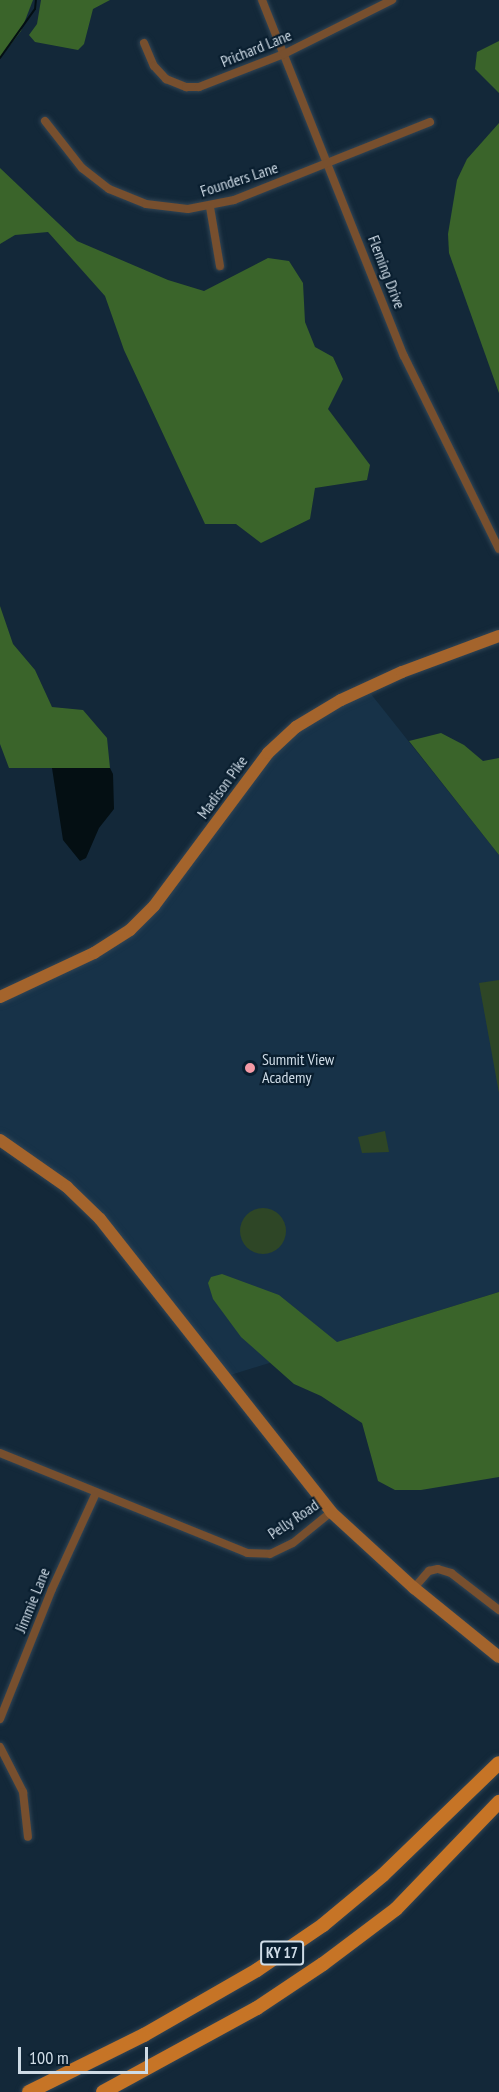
<!DOCTYPE html>
<style>
body{margin:0}
#map{position:relative;width:499px;height:2092px;overflow:hidden;background:#132839;font-family:"PT Sans Narrow",sans-serif}
div>[style]{position:absolute}
.built>*{inset:0;background:#173248}
.green>*{inset:0;background:#2e4626}
.round{border-radius:50%}
.forest>*{inset:0;background:#3a642a}
.water>*{inset:0;background:#040f13}
.stream>*{height:2px;margin:-1px;padding:0 1px;transform-origin:1px;border-radius:1px;background:#040f13}
.roads{filter:drop-shadow(0 0 2px #314555) drop-shadow(0 0 2px #314555)}
.street>*{height:8px;margin:-4px;padding:0 4px;transform-origin:4px;border-radius:4px;background:#774f2e}
.secondary>*{height:12px;margin:-6px;padding:0 6px;transform-origin:6px;border-radius:6px;background:#a4642c}
.primary>*{height:14px;margin:-7px;padding:0 7px;transform-origin:7px;border-radius:7px;background:#c67426}
.dots>*{width:16px;height:16px;translate:-50% -50%;box-sizing:border-box;border:3px solid #091e2f;border-radius:50%}
span{translate:-50% -50%;white-space:nowrap;text-align:center;line-height:1.15;-webkit-text-stroke:4.5px #091e2f;paint-order:stroke}
.shield-label span{padding:2px 4px;background:#091e2f;border:2px solid;border-radius:4px;-webkit-text-stroke-width:0}
.shield-label{font-size:15px;color:#cedbe6;font-weight:700}
.street-label{font-size:16px;color:#cedbe6}
.poi-label{font-size:16px;color:#cedbe6}
.left{translate:0 -50%;text-align:left}
.scale{position:absolute;left:18px;top:2047px;width:130px;height:27px;box-sizing:border-box;border:3px solid #cedbe6;border-top:0;padding-left:8px;font-size:18px;line-height:21px;white-space:nowrap;color:#cedbe6;-webkit-text-stroke:4px #091e2f;paint-order:stroke}
</style>
<div id="map">
<div class="built">
<div style="clip-path:polygon(367px 689px,499px 855px,499px 1292px,224px 1377px,100px 1219px,0 1140px,0 997px,130px 930px,282px 738px)"></div>
</div>
<div class="green">
<div style="clip-path:polygon(499px 980px,499px 1093px,479px 983px)"></div>
<div style="clip-path:polygon(385px 1131px,389px 1152px,362px 1153px,358px 1137px)"></div>
<div class="round" style="left:240px;top:1208px;width:46px;height:46px"></div>
</div>
<div class="forest">
<div style="clip-path:polygon(0 0,33px 0,21px 31px,0 58px)"></div>
<div style="clip-path:polygon(41px 0,110px 0,93px 9px,84px 44px,78px 50px,35px 42px,29px 35px,37px 24px)"></div>
<div style="clip-path:polygon(499px 41px,499px 93px,475px 69px,477px 52px)"></div>
<div style="clip-path:polygon(499px 123px,499px 393px,449px 253px,448px 234px,457px 180px,467px 159px)"></div>
<div style="clip-path:polygon(0 168px,77px 241px,168px 280px,204px 291px,268px 258px,289px 261px,303px 283px,305px 322px,315px 347px,333px 357px,343px 379px,328px 409px,370px 465px,367px 480px,315px 488px,310px 519px,261px 543px,236px 524px,205px 524px,124px 350px,105px 296px,48px 232px,15px 235px,0 244px)"></div>
<div style="clip-path:polygon(0 606px,13px 644px,35px 670px,52px 707px,83px 710px,107px 738px,110px 768px,9px 768px,0 744px)"></div>
<div style="clip-path:polygon(441px 733px,464px 745px,483px 761px,499px 758px,499px 855px,409px 741px)"></div>
<div style="clip-path:polygon(222px 1274px,279px 1295px,337px 1342px,499px 1292px,499px 1477px,421px 1490px,395px 1490px,378px 1481px,362px 1423px,321px 1396px,294px 1384px,241px 1337px,213px 1299px,208px 1283px,211px 1277px)"></div>
</div>
<div class="water">
<div style="clip-path:polygon(52px 768px,110px 768px,113px 774px,114px 809px,99px 828px,86px 858px,80px 861px,63px 840px)"></div>
</div>
<div class="stream">
<div style="left:0;top:58px;width:60px;rotate:-54.5deg"></div>
<div style="left:35px;top:9px;width:9px;rotate:-84deg"></div>
</div>
<div class="roads">
<div class="street">
<div style="left:262px;top:0;width:383px;rotate:68.3deg"></div>
<div style="left:404px;top:356px;width:215px;rotate:63.8deg"></div>
<div style="left:144px;top:43px;width:25px;rotate:67deg"></div>
<div style="left:154px;top:66px;width:18px;rotate:47deg"></div>
<div style="left:166px;top:79px;width:22px;rotate:22deg"></div>
<div style="left:186px;top:87px;width:13px"></div>
<div style="left:199px;top:87px;width:91px;rotate:-21.2deg"></div>
<div style="left:284px;top:54px;width:121px;rotate:-26.6deg"></div>
<div style="left:45px;top:121px;width:60px;rotate:51.8deg"></div>
<div style="left:82px;top:168px;width:34px;rotate:38deg"></div>
<div style="left:109px;top:189px;width:40px;rotate:22deg"></div>
<div style="left:146px;top:204px;width:42px;rotate:6.8deg"></div>
<div style="left:188px;top:209px;width:47px;rotate:-11.1deg"></div>
<div style="left:234px;top:200px;width:211px;rotate:-21.7deg"></div>
<div style="left:210px;top:207px;width:60px;rotate:80.4deg"></div>
<div style="left:0;top:1453px;width:266px;rotate:22deg"></div>
<div style="left:247px;top:1553px;width:23px;rotate:2deg"></div>
<div style="left:270px;top:1554px;width:25px;rotate:-26deg"></div>
<div style="left:293px;top:1543px;width:49px;rotate:-39.2deg"></div>
<div style="left:414px;top:1588px;width:23px;rotate:-49deg"></div>
<div style="left:429px;top:1571px;width:9px;rotate:-13deg"></div>
<div style="left:438px;top:1569px;width:14px;rotate:17deg"></div>
<div style="left:451px;top:1573px;width:61px;rotate:37.6deg"></div>
<div style="left:0;top:1719px;width:140px;rotate:-68.2deg"></div>
<div style="left:52px;top:1589px;width:106px;rotate:-65.4deg"></div>
<div style="left:0;top:1747px;width:51px;rotate:62.9deg"></div>
<div style="left:23px;top:1792px;width:45px;rotate:83.7deg"></div>
</div>
<div class="secondary">
<div style="left:0;top:997px;width:104px;rotate:-25.1deg"></div>
<div style="left:94px;top:953px;width:43px;rotate:-32.6deg"></div>
<div style="left:130px;top:930px;width:34px;rotate:-45deg"></div>
<div style="left:154px;top:906px;width:191px;rotate:-53.3deg"></div>
<div style="left:268px;top:753px;width:38px;rotate:-43deg"></div>
<div style="left:296px;top:727px;width:52px;rotate:-31deg"></div>
<div style="left:341px;top:700px;width:67px;rotate:-24.7deg"></div>
<div style="left:402px;top:672px;width:103px;rotate:-20.4deg"></div>
<div style="left:0;top:1140px;width:82px;rotate:35deg"></div>
<div style="left:67px;top:1187px;width:46px;rotate:44.1deg"></div>
<div style="left:100px;top:1219px;width:373px;rotate:51.7deg"></div>
<div style="left:331px;top:1512px;width:113px;rotate:42.5deg"></div>
<div style="left:414px;top:1588px;width:109px;rotate:39.1deg"></div>
</div>
<div class="primary">
<div style="left:29px;top:2092px;width:128px;rotate:-26.4deg"></div>
<div style="left:144px;top:2035px;width:130px;rotate:-29.9deg"></div>
<div style="left:257px;top:1970px;width:80px;rotate:-34.3deg"></div>
<div style="left:323px;top:1925px;width:78px;rotate:-39.8deg"></div>
<div style="left:383px;top:1875px;width:161px;rotate:-44deg"></div>
<div style="left:103px;top:2092px;width:175px;rotate:-28.6deg"></div>
<div style="left:257px;top:2008px;width:79px;rotate:-33.7deg"></div>
<div style="left:323px;top:1964px;width:91px;rotate:-37deg"></div>
<div style="left:396px;top:1909px;width:149px;rotate:-46.1deg"></div>
</div>
</div>
<div class="dots">
<div style="left:250px;top:1068px;background:#f49aa6"></div>
</div>
<div class="shield-label">
<span style="left:282px;top:1953px">KY 17</span>
</div>
<div class="street-label">
<span style="left:256px;top:48px;rotate:-22deg">Prichard Lane</span>
<span style="left:239px;top:179px;rotate:-18deg">Founders Lane</span>
<span style="left:387px;top:272px;rotate:69deg">Fleming Drive</span>
<span style="left:222px;top:787px;rotate:-54deg">Madison Pike</span>
<span style="left:293px;top:1519px;rotate:-34deg">Pelly Road</span>
<span style="left:32px;top:1600px;rotate:-68deg">Jimmie Lane</span>
</div>
<div class="poi-label">
<span class="left" style="left:262px;top:1068px">Summit View<br>Academy</span>
</div>
<div class="scale">100 m</div>
</div>
